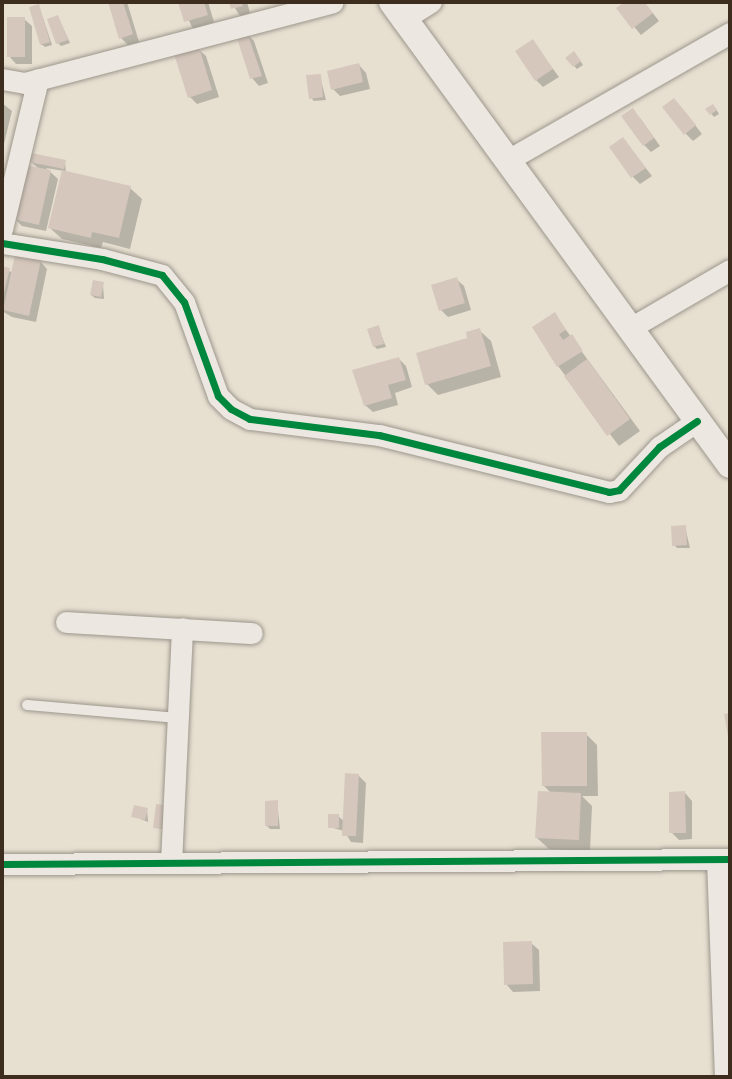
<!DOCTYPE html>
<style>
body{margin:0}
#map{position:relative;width:732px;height:1079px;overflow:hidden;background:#e7e0d1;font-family:"IM FELL English",serif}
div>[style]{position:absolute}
.shadow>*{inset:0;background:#0003}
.building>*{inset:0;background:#d6c7bc}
.roads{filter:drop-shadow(0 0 2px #9c968c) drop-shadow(0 0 2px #9c968c)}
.service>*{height:10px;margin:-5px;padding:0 5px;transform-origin:5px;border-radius:5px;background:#ece8e1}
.minor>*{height:21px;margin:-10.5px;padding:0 10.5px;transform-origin:10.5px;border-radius:10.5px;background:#ece8e1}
.tertiary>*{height:26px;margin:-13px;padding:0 13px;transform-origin:13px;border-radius:13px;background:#ece8e1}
.cycleway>*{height:7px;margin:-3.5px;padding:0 3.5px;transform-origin:3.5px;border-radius:3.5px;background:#00873e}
span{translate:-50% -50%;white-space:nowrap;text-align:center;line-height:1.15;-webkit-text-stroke:5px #f6eddb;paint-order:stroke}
.frame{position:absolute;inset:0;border:4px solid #3c2d1e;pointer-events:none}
</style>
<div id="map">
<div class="shadow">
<div style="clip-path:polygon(110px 2px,127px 2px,139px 42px,128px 45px,121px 38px)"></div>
<div style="clip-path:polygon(180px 2px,208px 2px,214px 22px,193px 29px)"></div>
<div style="clip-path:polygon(231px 2px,247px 2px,250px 13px,240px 16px)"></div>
<div style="clip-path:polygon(628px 2px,644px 2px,659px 21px,641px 35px,619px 9px)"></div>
<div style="clip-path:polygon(39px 6px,52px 45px,45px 47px,41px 44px)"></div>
<div style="clip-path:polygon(58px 17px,70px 43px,61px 46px,58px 43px)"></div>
<div style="clip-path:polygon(24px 19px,32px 26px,32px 64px,16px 64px,9px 56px)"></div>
<div style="clip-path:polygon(247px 34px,254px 41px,268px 83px,259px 86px,252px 78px)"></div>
<div style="clip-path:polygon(533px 42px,559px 77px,543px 87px,536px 80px)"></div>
<div style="clip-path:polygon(198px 49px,206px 56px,219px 97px,197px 104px,190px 97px)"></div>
<div style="clip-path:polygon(577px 56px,583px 65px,577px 69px,567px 58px)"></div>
<div style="clip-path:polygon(359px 65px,366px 73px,370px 89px,340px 96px,333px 89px)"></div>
<div style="clip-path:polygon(320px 76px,326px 100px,314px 101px,311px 98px)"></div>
<div style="clip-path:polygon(2px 103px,12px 111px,2px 152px)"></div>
<div style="clip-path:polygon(681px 107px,702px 134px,693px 141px,686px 134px)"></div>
<div style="clip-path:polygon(716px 109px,719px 114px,714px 117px,708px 110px)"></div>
<div style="clip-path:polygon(640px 118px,660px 146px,651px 152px,644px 145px)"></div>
<div style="clip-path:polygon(623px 139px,652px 176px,640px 184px,633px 177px)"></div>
<div style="clip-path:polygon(31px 162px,65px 162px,66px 173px,130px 188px,142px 199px,130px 249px,103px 242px,101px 248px,62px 239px,50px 228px,64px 171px,46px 168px,58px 179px,46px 231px,22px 226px,15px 219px,39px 169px)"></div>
<div style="clip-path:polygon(40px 261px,47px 269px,36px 322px,12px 317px,2px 311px,2px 267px,13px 273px)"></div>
<div style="clip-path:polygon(456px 279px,464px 286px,471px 310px,448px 317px,441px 310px)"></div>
<div style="clip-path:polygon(103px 284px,104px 299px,95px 298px,91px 295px)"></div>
<div style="clip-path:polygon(555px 315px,640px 431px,619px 446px,558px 366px)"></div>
<div style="clip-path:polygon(378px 327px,386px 347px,377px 349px,374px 346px)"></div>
<div style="clip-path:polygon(479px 330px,491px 341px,501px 377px,438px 395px,427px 384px)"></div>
<div style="clip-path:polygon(399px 359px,406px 366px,412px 387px,395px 393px,398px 405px,373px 412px,365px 405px)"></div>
<div style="clip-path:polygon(685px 527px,690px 548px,677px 548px,674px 545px)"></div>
<div style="clip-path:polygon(586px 734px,597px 745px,598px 796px,582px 796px,592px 806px,590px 851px,549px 849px,537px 838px,551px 793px,543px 785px)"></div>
<div style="clip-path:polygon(358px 775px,366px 783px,363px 843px,351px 842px,344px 831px,330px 827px,338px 816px,345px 822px)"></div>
<div style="clip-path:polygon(685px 793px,692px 801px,692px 839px,679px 840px,671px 832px)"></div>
<div style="clip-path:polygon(277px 802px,280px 829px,270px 829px,267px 826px)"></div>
<div style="clip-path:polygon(147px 809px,148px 822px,133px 816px)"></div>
<div style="clip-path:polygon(531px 943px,539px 950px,540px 991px,513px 992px,506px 984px)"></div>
</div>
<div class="building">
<div style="clip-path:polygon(108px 2px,123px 2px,133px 34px,119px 39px)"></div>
<div style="clip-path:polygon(178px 2px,204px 2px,208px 15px,184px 22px)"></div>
<div style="clip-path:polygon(229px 2px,242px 2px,243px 6px,231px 9px)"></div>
<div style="clip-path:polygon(625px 2px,644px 2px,653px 13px,632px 29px,616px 8px)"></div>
<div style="clip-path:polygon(39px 4px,50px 42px,40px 45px,29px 7px)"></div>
<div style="clip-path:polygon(58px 15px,68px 40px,56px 44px,47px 19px)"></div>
<div style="clip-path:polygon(7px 17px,25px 17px,25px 57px,7px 57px)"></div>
<div style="clip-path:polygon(247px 32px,262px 76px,250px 79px,236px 35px)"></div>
<div style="clip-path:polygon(533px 39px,553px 69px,535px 81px,515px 51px)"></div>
<div style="clip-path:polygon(199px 47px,212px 90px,188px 98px,174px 54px)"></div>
<div style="clip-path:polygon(574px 51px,581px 61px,573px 67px,565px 58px)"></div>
<div style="clip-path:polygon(359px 63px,363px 82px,331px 90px,327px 71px)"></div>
<div style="clip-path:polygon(321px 74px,323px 97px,309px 99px,306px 75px)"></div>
<div style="clip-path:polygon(674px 98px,696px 125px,684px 135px,662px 107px)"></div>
<div style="clip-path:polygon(713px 104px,717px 110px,710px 115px,705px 109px)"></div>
<div style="clip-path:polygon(633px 108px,654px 138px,643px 146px,621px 116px)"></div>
<div style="clip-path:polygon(623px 137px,646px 168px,631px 178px,609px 147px)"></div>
<div style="clip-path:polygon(31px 153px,66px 160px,64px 169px,29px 162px)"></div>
<div style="clip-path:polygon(25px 165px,51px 170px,39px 225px,13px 219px)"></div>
<div style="clip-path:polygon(62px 170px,131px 186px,119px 238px,92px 232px,91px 238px,48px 228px)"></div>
<div style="clip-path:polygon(15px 255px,41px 260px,29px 316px,3px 310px)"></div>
<div style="clip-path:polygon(2px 266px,10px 268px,3px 297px,2px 297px)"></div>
<div style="clip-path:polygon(457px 277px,465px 303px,439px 311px,431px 285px)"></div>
<div style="clip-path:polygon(93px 280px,104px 282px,101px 297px,90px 295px)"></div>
<div style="clip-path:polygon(555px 312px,566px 330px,559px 334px,563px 340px,572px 334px,583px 351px,557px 367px,532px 327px)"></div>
<div style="clip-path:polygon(379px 325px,384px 344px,373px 347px,367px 329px)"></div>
<div style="clip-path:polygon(480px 328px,491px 366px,425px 385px,416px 353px,467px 338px,466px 332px)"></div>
<div style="clip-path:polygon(399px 357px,406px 380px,388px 385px,392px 398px,364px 406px,352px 370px)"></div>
<div style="clip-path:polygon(587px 359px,630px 419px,607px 436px,564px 376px)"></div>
<div style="clip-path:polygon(686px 525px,687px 545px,672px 546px,671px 526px)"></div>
<div style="clip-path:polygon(730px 713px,730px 742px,729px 742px,724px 714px)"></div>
<div style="clip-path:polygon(541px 732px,587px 732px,587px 786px,542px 786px)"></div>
<div style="clip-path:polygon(345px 773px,359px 774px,356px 836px,342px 836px)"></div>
<div style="clip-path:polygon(538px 791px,581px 793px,579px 840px,535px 838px)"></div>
<div style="clip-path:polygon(685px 791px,686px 833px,669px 833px,669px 792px)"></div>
<div style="clip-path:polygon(278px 800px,278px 826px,265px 826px,265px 801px)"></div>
<div style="clip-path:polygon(156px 804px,171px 806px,168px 830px,153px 828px)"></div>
<div style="clip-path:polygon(134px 805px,148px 808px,145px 820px,131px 817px)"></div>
<div style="clip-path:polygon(328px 814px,339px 814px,339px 828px,328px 828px)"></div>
<div style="clip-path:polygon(532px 941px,533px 984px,504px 985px,503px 942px)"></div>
</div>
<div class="roads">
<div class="service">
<div style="left:27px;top:705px;width:152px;rotate:4.9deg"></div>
</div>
<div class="minor">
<div style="left:402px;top:20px;width:34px;rotate:-32deg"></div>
<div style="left:2px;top:79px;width:23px;rotate:10deg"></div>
<div style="left:25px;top:83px;width:318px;rotate:-14.7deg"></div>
<div style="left:508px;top:160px;width:256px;rotate:-29.8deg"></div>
<div style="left:2px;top:229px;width:154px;rotate:-76.5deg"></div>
<div style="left:2px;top:243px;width:101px;rotate:9.1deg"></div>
<div style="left:102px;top:259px;width:62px;rotate:14.9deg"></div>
<div style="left:162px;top:275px;width:35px;rotate:51deg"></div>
<div style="left:184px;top:302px;width:100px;rotate:70.1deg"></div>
<div style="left:218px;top:396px;width:18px;rotate:45deg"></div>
<div style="left:231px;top:409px;width:21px;rotate:28deg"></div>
<div style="left:250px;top:419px;width:130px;rotate:7.1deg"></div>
<div style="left:379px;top:435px;width:237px;rotate:13.9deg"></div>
<div style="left:609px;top:492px;width:10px;rotate:-11deg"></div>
<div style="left:619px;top:490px;width:59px;rotate:-47.1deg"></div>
<div style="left:659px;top:447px;width:46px;rotate:-34.4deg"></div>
<div style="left:632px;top:327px;width:113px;rotate:-30.2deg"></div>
<div style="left:66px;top:622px;width:186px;rotate:3.4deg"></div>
<div style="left:717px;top:859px;width:218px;rotate:87.9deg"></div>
<div style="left:171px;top:863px;width:235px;rotate:-87.3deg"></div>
<div style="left:2px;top:864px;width:728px;rotate:-0.39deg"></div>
</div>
<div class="tertiary">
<div style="left:392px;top:2px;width:573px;rotate:53.87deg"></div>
</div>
</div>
<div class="cycleway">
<div style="left:2px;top:243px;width:101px;rotate:9.1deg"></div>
<div style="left:102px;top:259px;width:62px;rotate:14.9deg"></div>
<div style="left:162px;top:275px;width:35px;rotate:51deg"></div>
<div style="left:184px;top:302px;width:100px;rotate:70.1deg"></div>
<div style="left:218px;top:396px;width:18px;rotate:45deg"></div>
<div style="left:231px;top:409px;width:21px;rotate:28deg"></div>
<div style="left:250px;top:419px;width:130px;rotate:7.1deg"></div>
<div style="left:379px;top:435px;width:237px;rotate:13.9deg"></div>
<div style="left:609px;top:492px;width:10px;rotate:-11deg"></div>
<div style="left:619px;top:490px;width:59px;rotate:-47.1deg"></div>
<div style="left:659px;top:447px;width:46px;rotate:-34.4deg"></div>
<div style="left:2px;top:864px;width:728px;rotate:-0.39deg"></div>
</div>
<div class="frame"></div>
</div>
